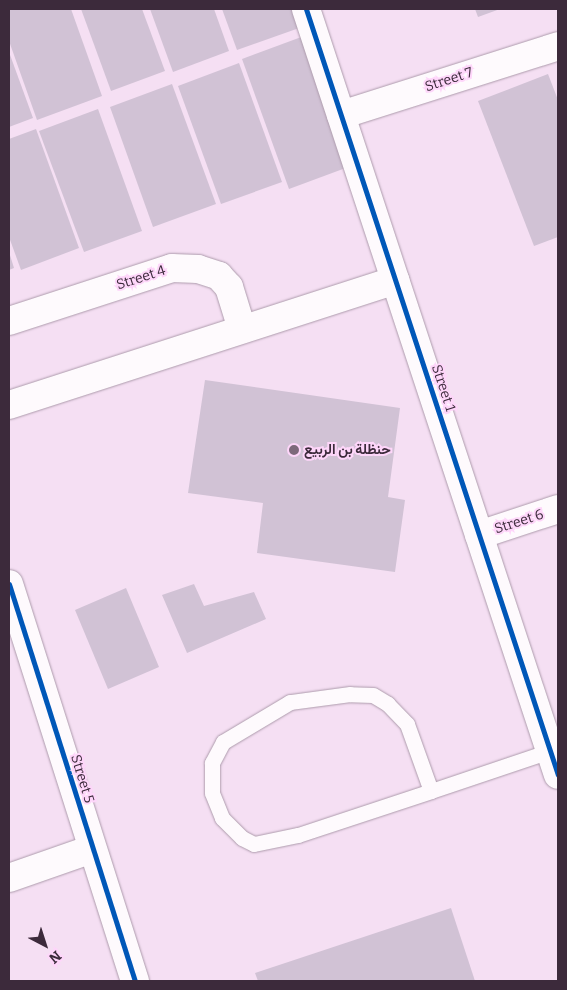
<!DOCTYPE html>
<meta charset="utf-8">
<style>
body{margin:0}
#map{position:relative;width:567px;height:990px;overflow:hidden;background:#f5dff3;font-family:Bitter,Vazirmatn,serif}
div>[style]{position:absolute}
.building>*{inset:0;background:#d1c2d5}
.roads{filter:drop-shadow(0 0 1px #ad9bac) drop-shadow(0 0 1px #ad9bac)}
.lane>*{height:15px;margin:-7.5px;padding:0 7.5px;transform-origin:7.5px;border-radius:7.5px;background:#fefafd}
.street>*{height:28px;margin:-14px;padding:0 14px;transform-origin:14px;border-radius:14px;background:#fefafd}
.cycleway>*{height:5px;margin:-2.5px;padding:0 2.5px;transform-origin:2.5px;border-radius:2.5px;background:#0057b8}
.dots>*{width:14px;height:14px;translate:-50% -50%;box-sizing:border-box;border:2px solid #fed6fa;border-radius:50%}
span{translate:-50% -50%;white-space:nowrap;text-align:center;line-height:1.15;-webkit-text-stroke:4px #fed6fa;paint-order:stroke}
.street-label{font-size:14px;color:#3c2a3b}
.poi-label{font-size:14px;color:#3c2a3b;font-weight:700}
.left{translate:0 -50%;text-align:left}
.frame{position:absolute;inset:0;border:10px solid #3c2a3b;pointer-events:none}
.north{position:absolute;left:20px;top:920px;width:50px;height:50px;-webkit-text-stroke:4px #fed6fa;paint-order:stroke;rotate:140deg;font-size:14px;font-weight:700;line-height:20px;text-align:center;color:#3c2a3b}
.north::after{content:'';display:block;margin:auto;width:18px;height:22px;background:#3c2a3b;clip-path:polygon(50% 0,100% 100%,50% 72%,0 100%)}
</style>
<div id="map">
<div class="building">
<div style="clip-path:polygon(9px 9px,71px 9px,102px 96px,37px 120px,9px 41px)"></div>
<div style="clip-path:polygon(81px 9px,142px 9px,165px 71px,111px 91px)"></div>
<div style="clip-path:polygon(150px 9px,214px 9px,229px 51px,173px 72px)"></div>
<div style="clip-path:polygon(222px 9px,295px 9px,302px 27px,237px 50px)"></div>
<div style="clip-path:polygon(475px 9px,500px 9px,478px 17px)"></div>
<div style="clip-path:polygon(304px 36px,351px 166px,289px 189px,242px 59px)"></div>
<div style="clip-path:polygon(9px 52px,33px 118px,9px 127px)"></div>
<div style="clip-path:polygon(239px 63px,282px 182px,221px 204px,178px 86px)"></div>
<div style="clip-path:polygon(548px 74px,558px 100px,558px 237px,534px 246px,478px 101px)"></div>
<div style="clip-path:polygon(172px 84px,216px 204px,153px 227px,110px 107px)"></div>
<div style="clip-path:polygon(98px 109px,142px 231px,84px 252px,39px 131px)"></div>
<div style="clip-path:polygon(36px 129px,79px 248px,21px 270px,9px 237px,9px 139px)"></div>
<div style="clip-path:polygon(9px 252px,14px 268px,9px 270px)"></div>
<div style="clip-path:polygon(205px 380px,400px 408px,388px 497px,405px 500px,395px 572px,257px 553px,263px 503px,188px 493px)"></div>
<div style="clip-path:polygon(194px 584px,204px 606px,254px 592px,266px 619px,187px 653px,162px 595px)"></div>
<div style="clip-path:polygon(126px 588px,159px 667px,108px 689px,75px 610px)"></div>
<div style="clip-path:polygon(451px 908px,475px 981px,258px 981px,255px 973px)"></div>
</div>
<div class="roads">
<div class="lane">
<div style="left:431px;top:791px;width:71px;rotate:-109.7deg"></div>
<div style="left:407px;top:724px;width:28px;rotate:-134deg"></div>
<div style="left:388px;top:704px;width:17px;rotate:-149deg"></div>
<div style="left:373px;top:695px;width:23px;rotate:-178deg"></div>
<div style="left:350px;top:694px;width:61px;rotate:172.4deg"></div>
<div style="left:290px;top:702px;width:78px;rotate:149.2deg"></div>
<div style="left:223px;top:742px;width:24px;rotate:118deg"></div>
<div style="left:212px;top:763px;width:30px;rotate:90deg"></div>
<div style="left:212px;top:793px;width:27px;rotate:68deg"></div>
<div style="left:222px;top:818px;width:28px;rotate:45deg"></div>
<div style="left:242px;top:838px;width:13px;rotate:27deg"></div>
<div style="left:254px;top:844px;width:45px;rotate:-11.6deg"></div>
<div style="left:298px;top:835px;width:140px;rotate:-18.3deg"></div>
<div style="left:431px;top:791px;width:126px;rotate:-18.6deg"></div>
</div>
<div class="street">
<div style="left:306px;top:9px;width:806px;rotate:71.79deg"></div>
<div style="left:341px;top:115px;width:228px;rotate:-17.6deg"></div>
<div style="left:9px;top:321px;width:171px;rotate:-18deg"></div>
<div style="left:172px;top:268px;width:26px;rotate:2deg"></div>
<div style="left:198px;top:269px;width:22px;rotate:18deg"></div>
<div style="left:219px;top:276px;width:15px;rotate:48deg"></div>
<div style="left:229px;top:287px;width:44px;rotate:72.8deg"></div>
<div style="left:9px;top:405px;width:406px;rotate:-17.9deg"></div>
<div style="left:479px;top:535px;width:83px;rotate:-18.2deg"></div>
<div style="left:9px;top:584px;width:417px;rotate:72.4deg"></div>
<div style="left:9px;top:878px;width:88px;rotate:-19.3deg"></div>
</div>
</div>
<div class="cycleway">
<div style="left:306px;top:9px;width:806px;rotate:71.79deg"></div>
<div style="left:9px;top:584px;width:417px;rotate:72.4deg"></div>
</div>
<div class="dots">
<div style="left:294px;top:450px;background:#7d697b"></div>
</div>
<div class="street-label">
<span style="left:449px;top:80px;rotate:-18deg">Street 7</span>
<span style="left:141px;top:278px;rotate:-18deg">Street 4</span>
<span style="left:443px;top:388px;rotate:72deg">Street 1</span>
<span style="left:519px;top:522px;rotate:-18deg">Street 6</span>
<span style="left:82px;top:779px;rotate:73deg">Street 5</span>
</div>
<div class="poi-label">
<span class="left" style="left:304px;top:450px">حنظلة بن الربيع</span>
</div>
<div class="frame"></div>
<div class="north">N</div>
</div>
